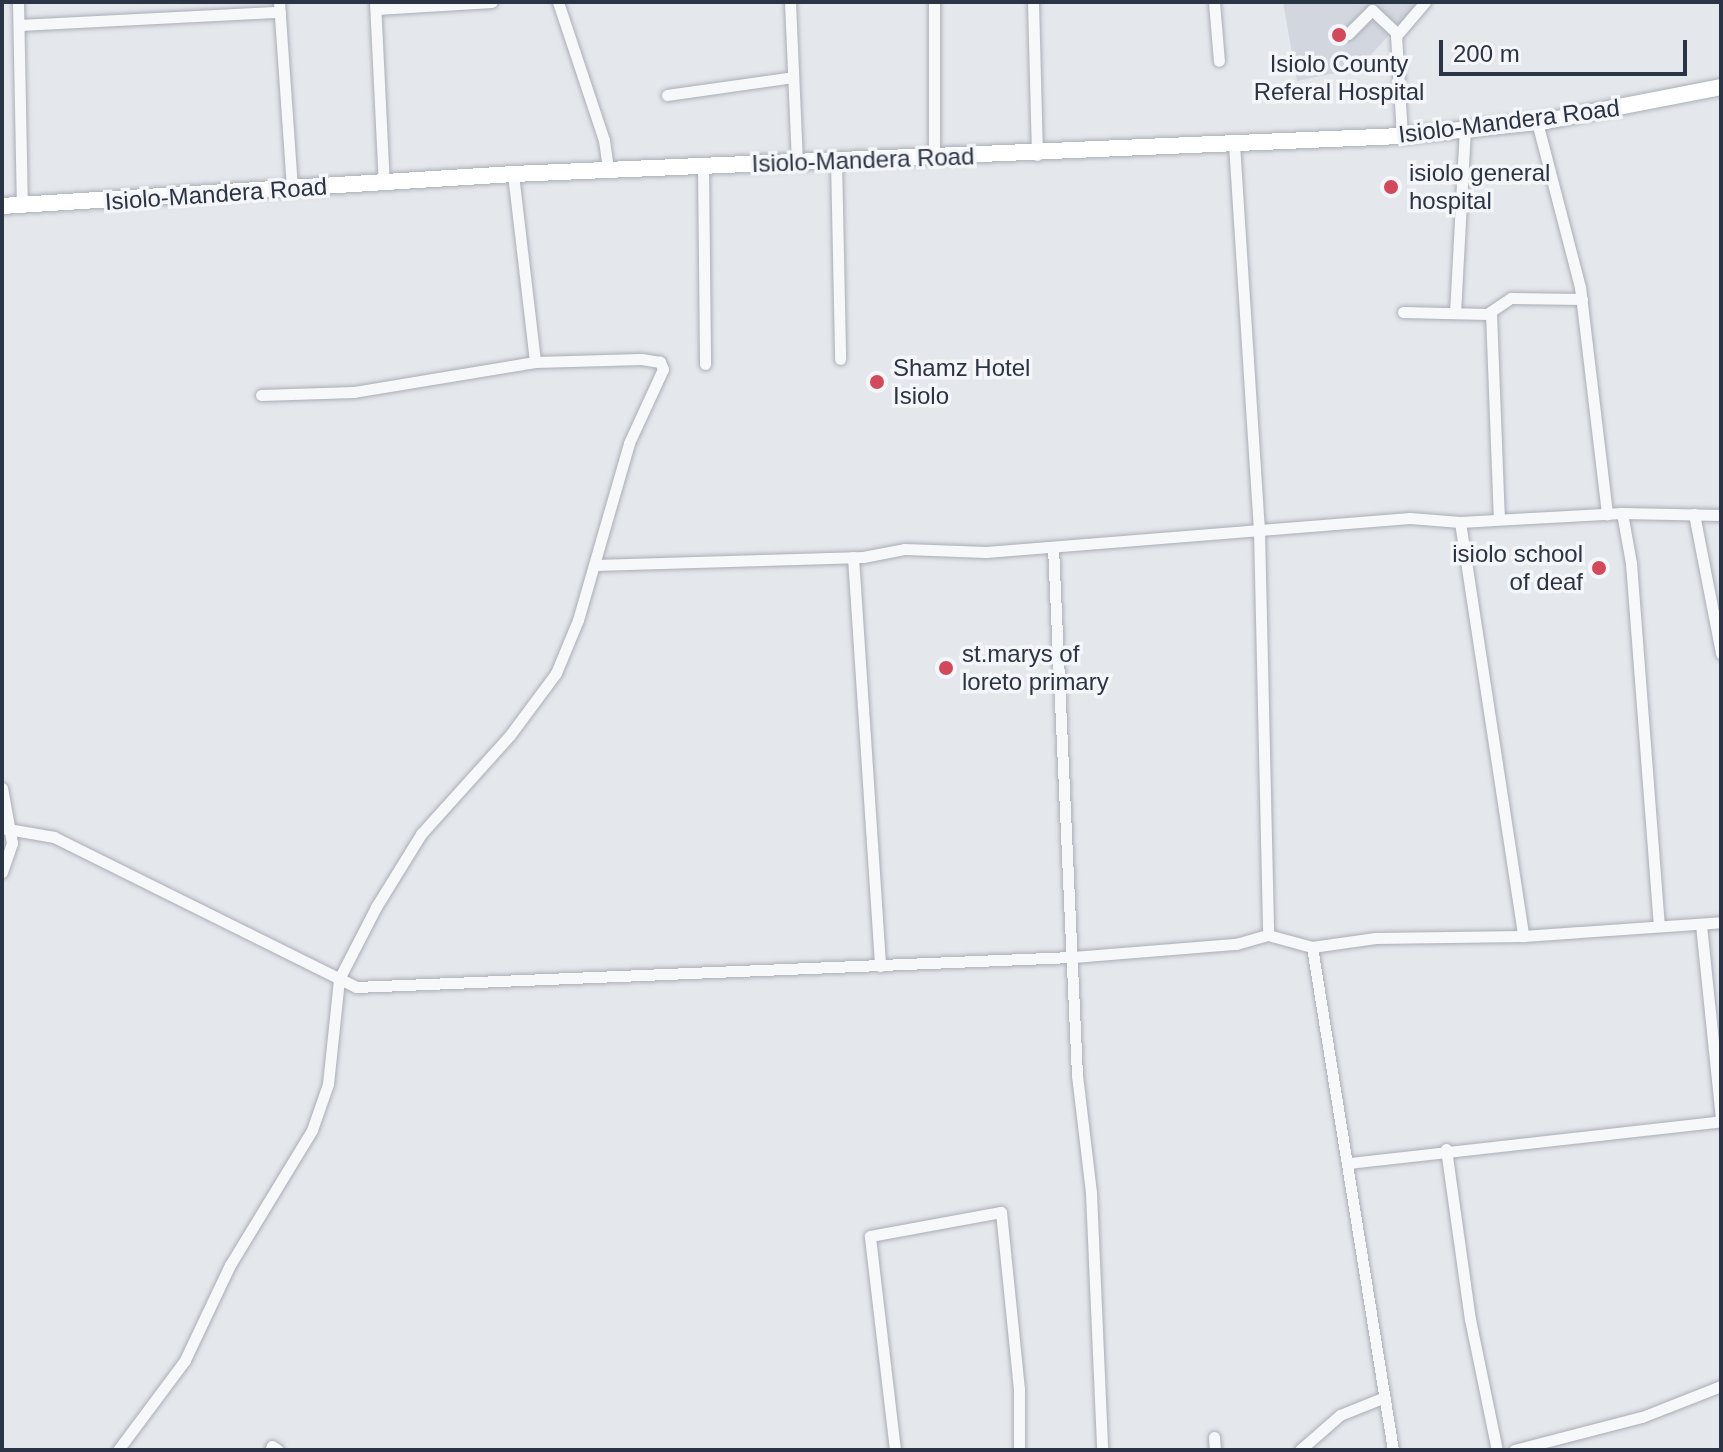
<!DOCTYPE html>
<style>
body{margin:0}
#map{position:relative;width:1723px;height:1452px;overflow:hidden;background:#e4e7ec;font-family:Arial,sans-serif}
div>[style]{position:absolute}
.built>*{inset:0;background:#d2d6de}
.roads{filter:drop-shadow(0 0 2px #a9aeb7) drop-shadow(0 0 2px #a9aeb7)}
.minor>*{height:11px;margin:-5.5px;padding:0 5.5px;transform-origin:5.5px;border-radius:5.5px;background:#f7f8fa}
.highway>*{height:16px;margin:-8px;padding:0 8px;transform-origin:8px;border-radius:8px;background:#fff}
.dots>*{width:22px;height:22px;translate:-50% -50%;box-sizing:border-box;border:4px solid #f4f6f9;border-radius:50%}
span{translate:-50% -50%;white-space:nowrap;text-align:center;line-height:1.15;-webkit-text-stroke:7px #f4f6f9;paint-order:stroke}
.poi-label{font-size:24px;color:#2b3445}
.left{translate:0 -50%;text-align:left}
.right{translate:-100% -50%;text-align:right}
.street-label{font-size:24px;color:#2b3445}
.frame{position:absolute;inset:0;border:4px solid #2b3445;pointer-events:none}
.scale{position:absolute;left:1439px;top:40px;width:248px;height:36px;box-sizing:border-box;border:4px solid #2b3445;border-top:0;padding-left:10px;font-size:24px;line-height:28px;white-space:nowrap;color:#2b3445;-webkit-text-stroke:6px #f4f6f9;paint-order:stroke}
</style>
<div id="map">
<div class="built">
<div style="clip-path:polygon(1283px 2px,1419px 2px,1359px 68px,1297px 81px)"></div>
</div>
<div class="roads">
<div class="minor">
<div style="left:18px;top:2px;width:203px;rotate:88.9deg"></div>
<div style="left:279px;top:2px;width:187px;rotate:86deg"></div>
<div style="left:375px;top:2px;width:181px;rotate:87.2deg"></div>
<div style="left:558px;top:2px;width:145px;rotate:71.6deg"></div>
<div style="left:604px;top:140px;width:30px;rotate:82deg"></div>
<div style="left:790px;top:2px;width:160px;rotate:87.5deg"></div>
<div style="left:934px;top:2px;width:156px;rotate:90deg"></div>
<div style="left:1033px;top:2px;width:153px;rotate:88.5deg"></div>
<div style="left:1214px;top:2px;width:59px;rotate:85.2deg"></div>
<div style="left:376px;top:9px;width:116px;rotate:-3.5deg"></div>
<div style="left:19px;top:25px;width:261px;rotate:-2.9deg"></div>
<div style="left:1348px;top:34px;width:34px;rotate:-45deg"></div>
<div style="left:1372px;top:10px;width:34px;rotate:43deg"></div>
<div style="left:667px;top:95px;width:127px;rotate:-8.1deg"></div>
<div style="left:1537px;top:122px;width:171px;rotate:75.4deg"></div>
<div style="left:1580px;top:287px;width:229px;rotate:83.2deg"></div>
<div style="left:1402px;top:136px;width:100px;rotate:-93.4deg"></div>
<div style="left:1396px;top:36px;width:45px;rotate:-49.5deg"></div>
<div style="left:1234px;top:144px;width:387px;rotate:86.3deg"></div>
<div style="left:1259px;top:530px;width:405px;rotate:88.7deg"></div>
<div style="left:836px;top:160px;width:199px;rotate:88.8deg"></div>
<div style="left:703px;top:166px;width:198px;rotate:89.4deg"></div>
<div style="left:513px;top:174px;width:189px;rotate:83.3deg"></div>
<div style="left:1403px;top:312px;width:84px;rotate:1.4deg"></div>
<div style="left:1487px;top:314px;width:29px;rotate:-34deg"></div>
<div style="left:1511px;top:298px;width:71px;rotate:0.8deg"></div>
<div style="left:1455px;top:313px;width:184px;rotate:-86.9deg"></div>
<div style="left:1491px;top:313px;width:205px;rotate:87.8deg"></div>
<div style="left:1622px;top:513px;width:51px;rotate:79.8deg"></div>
<div style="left:1631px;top:563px;width:363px;rotate:85.6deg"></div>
<div style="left:1694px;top:514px;width:142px;rotate:79deg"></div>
<div style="left:1460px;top:522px;width:419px;rotate:81.3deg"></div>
<div style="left:1053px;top:547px;width:529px;rotate:87.4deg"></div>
<div style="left:1077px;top:1075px;width:119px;rotate:83.2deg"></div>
<div style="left:1091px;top:1193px;width:257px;rotate:87.5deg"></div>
<div style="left:853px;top:557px;width:410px;rotate:86.2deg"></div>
<div style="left:595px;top:565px;width:268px;rotate:-1.7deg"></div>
<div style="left:863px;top:557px;width:43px;rotate:-10.8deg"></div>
<div style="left:905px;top:549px;width:81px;rotate:2.1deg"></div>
<div style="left:986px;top:552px;width:425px;rotate:-4.6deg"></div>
<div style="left:1410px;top:518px;width:50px;rotate:4.6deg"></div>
<div style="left:1460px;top:522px;width:162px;rotate:-3.2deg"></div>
<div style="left:1622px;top:513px;width:99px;rotate:1.2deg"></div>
<div style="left:2px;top:788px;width:56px;rotate:79.7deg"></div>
<div style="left:12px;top:843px;width:31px;rotate:109deg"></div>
<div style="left:2px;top:828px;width:53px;rotate:9.8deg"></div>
<div style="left:54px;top:837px;width:337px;rotate:26.4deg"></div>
<div style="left:356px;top:987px;width:718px;rotate:-2.4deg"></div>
<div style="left:1073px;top:957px;width:164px;rotate:-4.6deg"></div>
<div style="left:1236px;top:944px;width:33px;rotate:-16deg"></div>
<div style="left:1268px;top:935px;width:46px;rotate:15.3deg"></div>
<div style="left:1312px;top:947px;width:64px;rotate:-8.1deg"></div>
<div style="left:1375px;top:938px;width:148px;rotate:-0.8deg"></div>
<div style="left:1523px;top:936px;width:198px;rotate:-4deg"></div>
<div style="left:1701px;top:925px;width:194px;rotate:84.1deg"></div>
<div style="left:1312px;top:947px;width:509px;rotate:80.85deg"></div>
<div style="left:1446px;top:1149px;width:172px;rotate:82deg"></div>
<div style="left:1470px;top:1319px;width:134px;rotate:78.4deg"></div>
<div style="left:1349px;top:1163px;width:374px;rotate:-6.4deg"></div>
<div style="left:1214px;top:1437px;width:13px;rotate:86deg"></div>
<div style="left:118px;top:1450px;width:112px;rotate:-53.3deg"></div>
<div style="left:185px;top:1360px;width:105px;rotate:-64.7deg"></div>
<div style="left:230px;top:1265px;width:158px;rotate:-58.7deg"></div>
<div style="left:312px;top:1130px;width:49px;rotate:-70.8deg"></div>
<div style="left:328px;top:1084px;width:106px;rotate:-84deg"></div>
<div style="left:339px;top:979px;width:81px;rotate:-62.8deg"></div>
<div style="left:376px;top:907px;width:86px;rotate:-58.3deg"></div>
<div style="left:421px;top:834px;width:133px;rotate:-48deg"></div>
<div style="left:510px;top:735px;width:77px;rotate:-53.4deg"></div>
<div style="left:556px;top:673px;width:57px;rotate:-67.5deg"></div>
<div style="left:578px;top:620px;width:184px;rotate:-73.9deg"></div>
<div style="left:629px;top:443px;width:81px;rotate:-65.3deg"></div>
<div style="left:663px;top:369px;width:8px;rotate:-113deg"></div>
<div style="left:660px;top:362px;width:19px;rotate:-171deg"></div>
<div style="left:641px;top:359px;width:106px;rotate:178.4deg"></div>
<div style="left:535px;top:362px;width:183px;rotate:170.6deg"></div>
<div style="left:354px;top:392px;width:93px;rotate:178.2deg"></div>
<div style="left:270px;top:1450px;width:4px;rotate:-63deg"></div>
<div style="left:272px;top:1446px;width:7px;rotate:34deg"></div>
<div style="left:895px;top:1450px;width:215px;rotate:-96.7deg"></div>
<div style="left:870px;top:1236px;width:133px;rotate:-10.4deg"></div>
<div style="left:1001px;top:1212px;width:178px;rotate:84.2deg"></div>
<div style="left:1019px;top:1389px;width:61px;rotate:90deg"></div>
<div style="left:1300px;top:1450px;width:53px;rotate:-41.2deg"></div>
<div style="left:1340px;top:1415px;width:48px;rotate:-21.8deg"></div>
<div style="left:1514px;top:1450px;width:132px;rotate:-14.5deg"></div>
<div style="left:1642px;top:1417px;width:85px;rotate:-21.4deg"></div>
</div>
<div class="highway">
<div style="left:2px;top:206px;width:512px;rotate:-3.58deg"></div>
<div style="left:513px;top:174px;width:890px;rotate:-2.45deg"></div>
<div style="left:1402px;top:136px;width:145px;rotate:-5.9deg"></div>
<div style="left:1546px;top:121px;width:178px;rotate:-11deg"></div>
</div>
</div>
<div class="dots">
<div style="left:1339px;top:35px;background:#d1495b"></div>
<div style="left:1391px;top:187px;background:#d1495b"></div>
<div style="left:877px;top:382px;background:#d1495b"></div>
<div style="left:1599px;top:568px;background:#d1495b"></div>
<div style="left:946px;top:668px;background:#d1495b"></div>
</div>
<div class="poi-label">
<span style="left:1339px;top:78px">Isiolo County<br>Referal Hospital</span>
<span class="left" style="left:1409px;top:187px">isiolo general<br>hospital</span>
<span class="left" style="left:893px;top:382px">Shamz Hotel<br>Isiolo</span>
<span class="right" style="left:1583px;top:568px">isiolo school<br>of deaf</span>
<span class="left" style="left:962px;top:668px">st.marys of<br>loreto primary</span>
</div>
<div class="street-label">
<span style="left:1509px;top:121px;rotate:-7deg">Isiolo-Mandera Road</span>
<span style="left:863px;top:160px;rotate:-2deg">Isiolo-Mandera Road</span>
<span style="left:216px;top:194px;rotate:-4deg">Isiolo-Mandera Road</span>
</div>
<div class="frame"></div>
<div class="scale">200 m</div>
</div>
